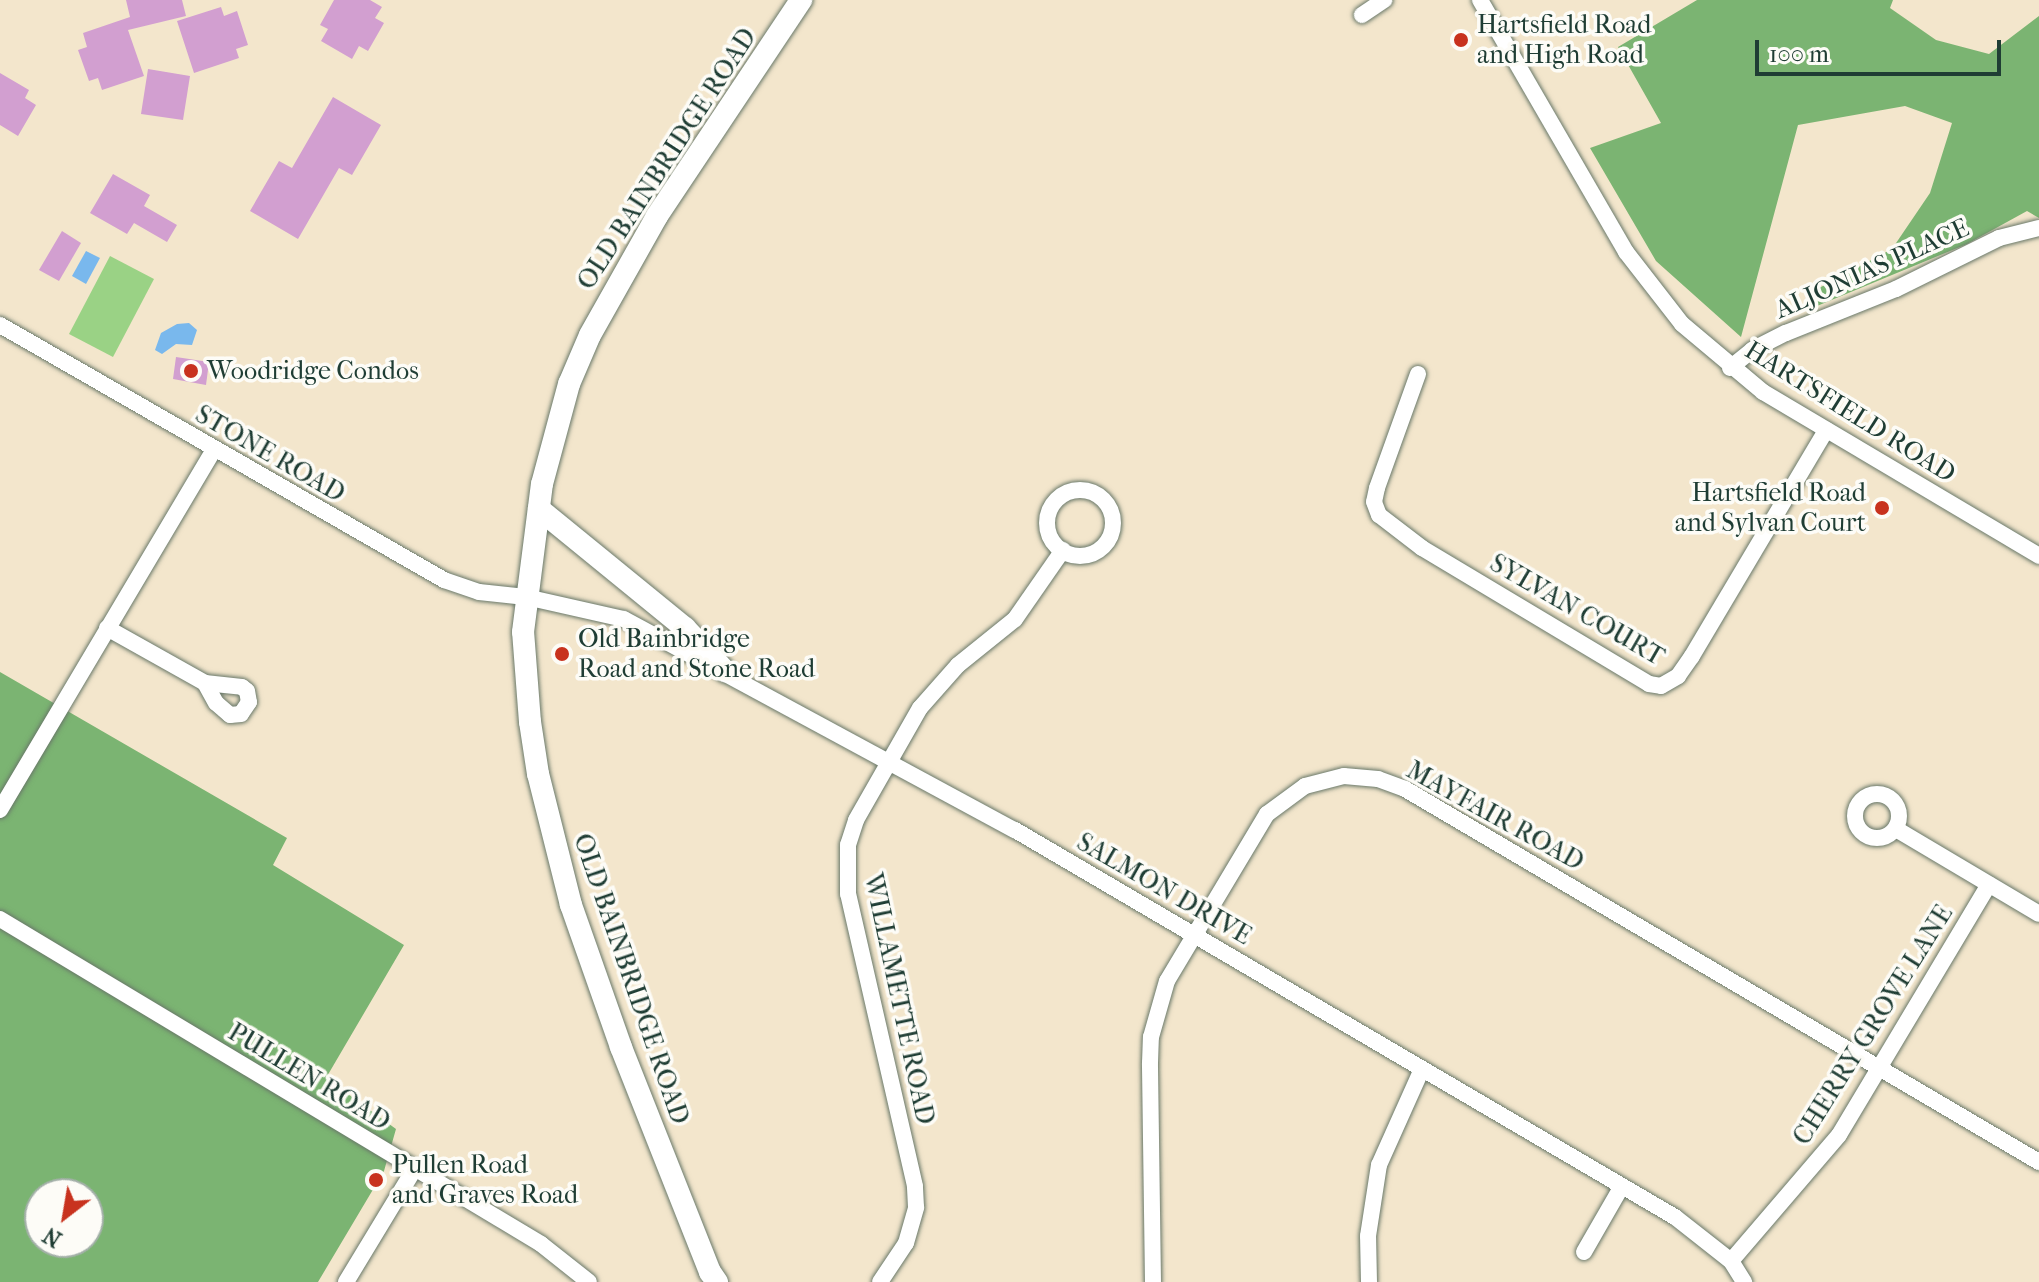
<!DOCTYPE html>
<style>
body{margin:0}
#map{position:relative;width:2039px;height:1282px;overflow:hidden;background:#f3e6cc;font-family:"IM FELL French Canon",serif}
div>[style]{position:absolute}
.green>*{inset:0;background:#9ad285}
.forest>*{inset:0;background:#7bb472}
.water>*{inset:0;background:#79b8ed}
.building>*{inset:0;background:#d29fd0}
.roads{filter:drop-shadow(0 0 2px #697869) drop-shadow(0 0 2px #697869)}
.minor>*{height:16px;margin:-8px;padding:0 8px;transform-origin:8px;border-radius:8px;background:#fff}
.minor>.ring{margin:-8px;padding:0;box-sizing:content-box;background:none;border:16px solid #fff;border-radius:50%}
.major>*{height:22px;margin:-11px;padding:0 11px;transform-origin:11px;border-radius:11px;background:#fff}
.dots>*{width:22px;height:22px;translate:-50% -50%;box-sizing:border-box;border:4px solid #fdfcf7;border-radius:50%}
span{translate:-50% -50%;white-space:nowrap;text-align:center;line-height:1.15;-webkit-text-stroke:7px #fdfcf7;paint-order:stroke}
.poi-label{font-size:26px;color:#1f3d34}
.left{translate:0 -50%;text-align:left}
.right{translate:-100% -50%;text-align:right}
.street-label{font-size:26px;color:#1f3d34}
.north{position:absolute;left:24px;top:1178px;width:80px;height:80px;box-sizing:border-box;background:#fdfcf7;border:2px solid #a4b0a9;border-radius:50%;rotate:211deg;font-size:22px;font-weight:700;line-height:32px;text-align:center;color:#1f3d34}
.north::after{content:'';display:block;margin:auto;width:28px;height:36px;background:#c8321e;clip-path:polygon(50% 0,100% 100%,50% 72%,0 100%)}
.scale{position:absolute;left:1755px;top:40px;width:246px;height:36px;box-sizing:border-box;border:4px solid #1f3d34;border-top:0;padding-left:10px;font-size:24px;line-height:28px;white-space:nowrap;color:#1f3d34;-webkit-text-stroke:6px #fdfcf7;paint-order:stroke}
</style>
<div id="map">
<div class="green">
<div style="clip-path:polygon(110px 256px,154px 279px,113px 357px,69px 334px)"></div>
</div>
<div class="forest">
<div style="clip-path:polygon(1697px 0,1893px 0,1890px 8px,1936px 40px,1989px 54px,2039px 16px,2039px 218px,2027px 211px,1967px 244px,1817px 306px,1819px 288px,1892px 249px,1930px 193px,1952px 123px,1905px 106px,1798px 125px,1741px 337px,1656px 261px,1590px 148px,1661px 123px,1618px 47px)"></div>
<div style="clip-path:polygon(evenodd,0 672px,287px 838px,273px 865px,404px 945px,326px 1078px,396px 1129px,384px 1171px,318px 1282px,0 1282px,0 672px,40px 1194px,88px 1194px,88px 1242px,40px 1242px,40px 1194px)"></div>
</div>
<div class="water">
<div style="clip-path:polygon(86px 251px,100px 258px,86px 284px,72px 276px)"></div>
<div style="clip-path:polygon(189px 323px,197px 330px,192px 345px,176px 344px,162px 354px,155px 350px,161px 333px,177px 324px)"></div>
</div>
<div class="building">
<div style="clip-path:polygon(126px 0,182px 0,186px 16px,128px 30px,144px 76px,102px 90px,98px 78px,89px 81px,78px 50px,87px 47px,83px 33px,130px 17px)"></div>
<div style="clip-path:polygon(334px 0,370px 0,382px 7px,375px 18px,384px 23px,368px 51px,359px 46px,352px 59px,321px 41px,328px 29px,320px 25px)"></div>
<div style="clip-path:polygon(221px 7px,224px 16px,237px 11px,248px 45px,236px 49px,239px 58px,194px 73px,177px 21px)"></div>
<div style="clip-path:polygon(148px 69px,190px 76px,183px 120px,141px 114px)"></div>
<div style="clip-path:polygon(0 73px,29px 90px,25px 98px,36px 105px,18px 136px,0 125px)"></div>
<div style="clip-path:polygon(333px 97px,381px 125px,352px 175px,339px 168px,298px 239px,250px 211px,279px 161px,292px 168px)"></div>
<div style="clip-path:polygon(113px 174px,150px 195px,144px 206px,177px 225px,167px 242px,134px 223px,127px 234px,90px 213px)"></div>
<div style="clip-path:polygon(62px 231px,81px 243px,59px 281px,39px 270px)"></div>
<div style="clip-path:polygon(176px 357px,209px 362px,206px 385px,173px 379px)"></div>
</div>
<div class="roads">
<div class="minor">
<div style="left:1480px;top:0;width:291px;rotate:59.9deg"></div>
<div style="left:1626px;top:252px;width:91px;rotate:52.1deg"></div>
<div style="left:1682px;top:324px;width:106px;rotate:40deg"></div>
<div style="left:1763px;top:392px;width:321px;rotate:30.7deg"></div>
<div style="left:1362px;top:15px;width:27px;rotate:-34deg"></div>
<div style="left:0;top:325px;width:512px;rotate:29.87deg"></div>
<div style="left:444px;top:580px;width:37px;rotate:19deg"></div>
<div style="left:479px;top:592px;width:47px;rotate:6.1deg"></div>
<div style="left:526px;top:597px;width:100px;rotate:12.7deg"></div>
<div style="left:624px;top:619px;width:444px;rotate:28.4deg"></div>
<div style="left:1015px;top:830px;width:765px;rotate:30.39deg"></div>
<div style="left:1675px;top:1217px;width:71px;rotate:38.2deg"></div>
<div style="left:1731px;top:1261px;width:25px;rotate:58deg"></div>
<div style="left:1730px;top:368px;width:28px;rotate:-39deg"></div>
<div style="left:1752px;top:350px;width:38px;rotate:-27deg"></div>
<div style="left:1786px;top:333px;width:118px;rotate:-21.8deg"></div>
<div style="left:1896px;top:289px;width:115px;rotate:-26.3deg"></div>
<div style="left:1999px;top:238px;width:41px;rotate:-14deg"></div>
<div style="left:1418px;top:374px;width:121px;rotate:109.8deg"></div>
<div style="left:1377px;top:488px;width:14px;rotate:102deg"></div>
<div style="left:1374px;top:502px;width:14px;rotate:69deg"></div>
<div style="left:1379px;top:515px;width:54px;rotate:37.5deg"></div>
<div style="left:1422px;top:548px;width:265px;rotate:30.9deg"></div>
<div style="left:1649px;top:684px;width:12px;rotate:9deg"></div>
<div style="left:1661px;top:686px;width:20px;rotate:-30deg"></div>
<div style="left:1678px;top:676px;width:24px;rotate:-55deg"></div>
<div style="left:1692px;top:656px;width:263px;rotate:-59.3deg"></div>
<div class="ring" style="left:1047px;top:490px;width:50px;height:50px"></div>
<div style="left:107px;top:628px;width:112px;rotate:29.3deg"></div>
<div style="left:205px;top:683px;width:37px;rotate:6deg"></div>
<div style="left:242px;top:687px;width:6px;rotate:39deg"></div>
<div style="left:247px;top:691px;width:11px;rotate:80deg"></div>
<div style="left:249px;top:702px;width:14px;rotate:124deg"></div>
<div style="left:241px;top:714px;width:11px;rotate:175deg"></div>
<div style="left:230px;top:715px;width:18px;rotate:-139deg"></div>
<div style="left:216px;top:703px;width:23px;rotate:-119deg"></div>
<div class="ring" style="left:1855px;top:794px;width:28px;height:28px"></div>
<div style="left:0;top:810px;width:420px;rotate:-59.3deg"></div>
<div style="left:1896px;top:829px;width:166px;rotate:30.7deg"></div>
<div style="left:0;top:919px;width:631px;rotate:30.99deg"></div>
<div style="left:541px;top:1244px;width:61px;rotate:38.4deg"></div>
<div style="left:1584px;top:1252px;width:76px;rotate:-60.1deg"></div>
<div style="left:1731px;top:1261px;width:166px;rotate:-49.4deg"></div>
<div style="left:1839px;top:1135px;width:292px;rotate:-59.1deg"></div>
<div style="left:346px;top:1282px;width:133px;rotate:-58.8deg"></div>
<div style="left:880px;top:1282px;width:47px;rotate:-56.3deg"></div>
<div style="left:906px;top:1243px;width:37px;rotate:-74deg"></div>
<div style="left:916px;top:1207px;width:21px;rotate:-93deg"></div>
<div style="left:915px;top:1186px;width:300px;rotate:-102.9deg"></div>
<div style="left:848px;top:894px;width:49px;rotate:-90deg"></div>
<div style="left:848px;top:845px;width:26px;rotate:-72deg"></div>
<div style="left:856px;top:820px;width:129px;rotate:-60.3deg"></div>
<div style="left:920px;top:708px;width:57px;rotate:-48.5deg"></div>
<div style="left:958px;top:665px;width:73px;rotate:-38.9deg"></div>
<div style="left:1015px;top:619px;width:84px;rotate:-55.2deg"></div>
<div style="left:1153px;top:1282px;width:219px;rotate:-90.8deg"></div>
<div style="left:1150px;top:1063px;width:26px;rotate:-88deg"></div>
<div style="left:1151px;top:1037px;width:58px;rotate:-74.1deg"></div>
<div style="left:1167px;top:981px;width:195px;rotate:-59.1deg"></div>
<div style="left:1267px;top:814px;width:47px;rotate:-36.4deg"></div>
<div style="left:1305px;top:786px;width:40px;rotate:-14.4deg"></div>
<div style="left:1344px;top:776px;width:34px;rotate:5deg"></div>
<div style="left:1378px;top:779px;width:29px;rotate:20deg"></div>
<div style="left:1405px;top:789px;width:736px;rotate:30.47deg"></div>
<div style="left:1369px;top:1282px;width:46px;rotate:-91.2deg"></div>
<div style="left:1368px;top:1236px;width:72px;rotate:-81.2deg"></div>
<div style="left:1379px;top:1165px;width:105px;rotate:-65.9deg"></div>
</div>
<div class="major">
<div style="left:539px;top:509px;width:188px;rotate:39.2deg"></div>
<div style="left:685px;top:628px;width:59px;rotate:47.1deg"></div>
<div style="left:717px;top:1282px;width:12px;rotate:-125deg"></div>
<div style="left:710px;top:1272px;width:242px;rotate:-111.6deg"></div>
<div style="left:621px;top:1047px;width:151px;rotate:-109.4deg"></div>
<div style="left:571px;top:905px;width:135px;rotate:-104.1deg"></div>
<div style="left:538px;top:774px;width:53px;rotate:-98.7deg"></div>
<div style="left:530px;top:722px;width:90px;rotate:-94.4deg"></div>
<div style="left:523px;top:632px;width:149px;rotate:-82.7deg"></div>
<div style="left:542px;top:484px;width:104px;rotate:-74.9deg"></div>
<div style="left:569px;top:384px;width:53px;rotate:-66.8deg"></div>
<div style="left:590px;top:335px;width:137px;rotate:-60.6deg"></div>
<div style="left:657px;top:216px;width:260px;rotate:-56.3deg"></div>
</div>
</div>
<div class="dots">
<div style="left:1461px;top:40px;background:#c8321e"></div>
<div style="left:191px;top:371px;background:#c8321e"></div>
<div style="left:1882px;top:508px;background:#c8321e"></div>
<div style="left:562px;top:654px;background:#c8321e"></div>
<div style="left:376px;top:1180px;background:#c8321e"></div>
</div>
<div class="poi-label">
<span class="left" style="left:1477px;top:40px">Hartsfield Road<br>and High Road</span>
<span class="left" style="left:207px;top:371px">Woodridge Condos</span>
<span class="right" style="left:1866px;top:508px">Hartsfield Road<br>and Sylvan Court</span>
<span class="left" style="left:578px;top:654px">Old Bainbridge<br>Road and Stone Road</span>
<span class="left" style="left:392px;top:1180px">Pullen Road<br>and Graves Road</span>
</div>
<div class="street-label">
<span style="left:667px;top:159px;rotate:-57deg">OLD BAINBRIDGE ROAD</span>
<span style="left:1872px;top:269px;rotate:-24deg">ALJONIAS PLACE</span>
<span style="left:1850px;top:412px;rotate:32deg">HARTSFIELD ROAD</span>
<span style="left:270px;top:454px;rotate:30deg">STONE ROAD</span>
<span style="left:1577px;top:610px;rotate:30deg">SYLVAN COURT</span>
<span style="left:1495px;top:816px;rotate:29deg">MAYFAIR ROAD</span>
<span style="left:1164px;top:889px;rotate:30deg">SALMON DRIVE</span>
<span style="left:631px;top:979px;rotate:71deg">OLD BAINBRIDGE ROAD</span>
<span style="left:899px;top:999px;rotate:78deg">WILLAMETTE ROAD</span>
<span style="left:1873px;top:1025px;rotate:-58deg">CHERRY GROVE LANE</span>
<span style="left:309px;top:1077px;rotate:31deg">PULLEN ROAD</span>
</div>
<div class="north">N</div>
<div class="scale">100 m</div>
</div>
